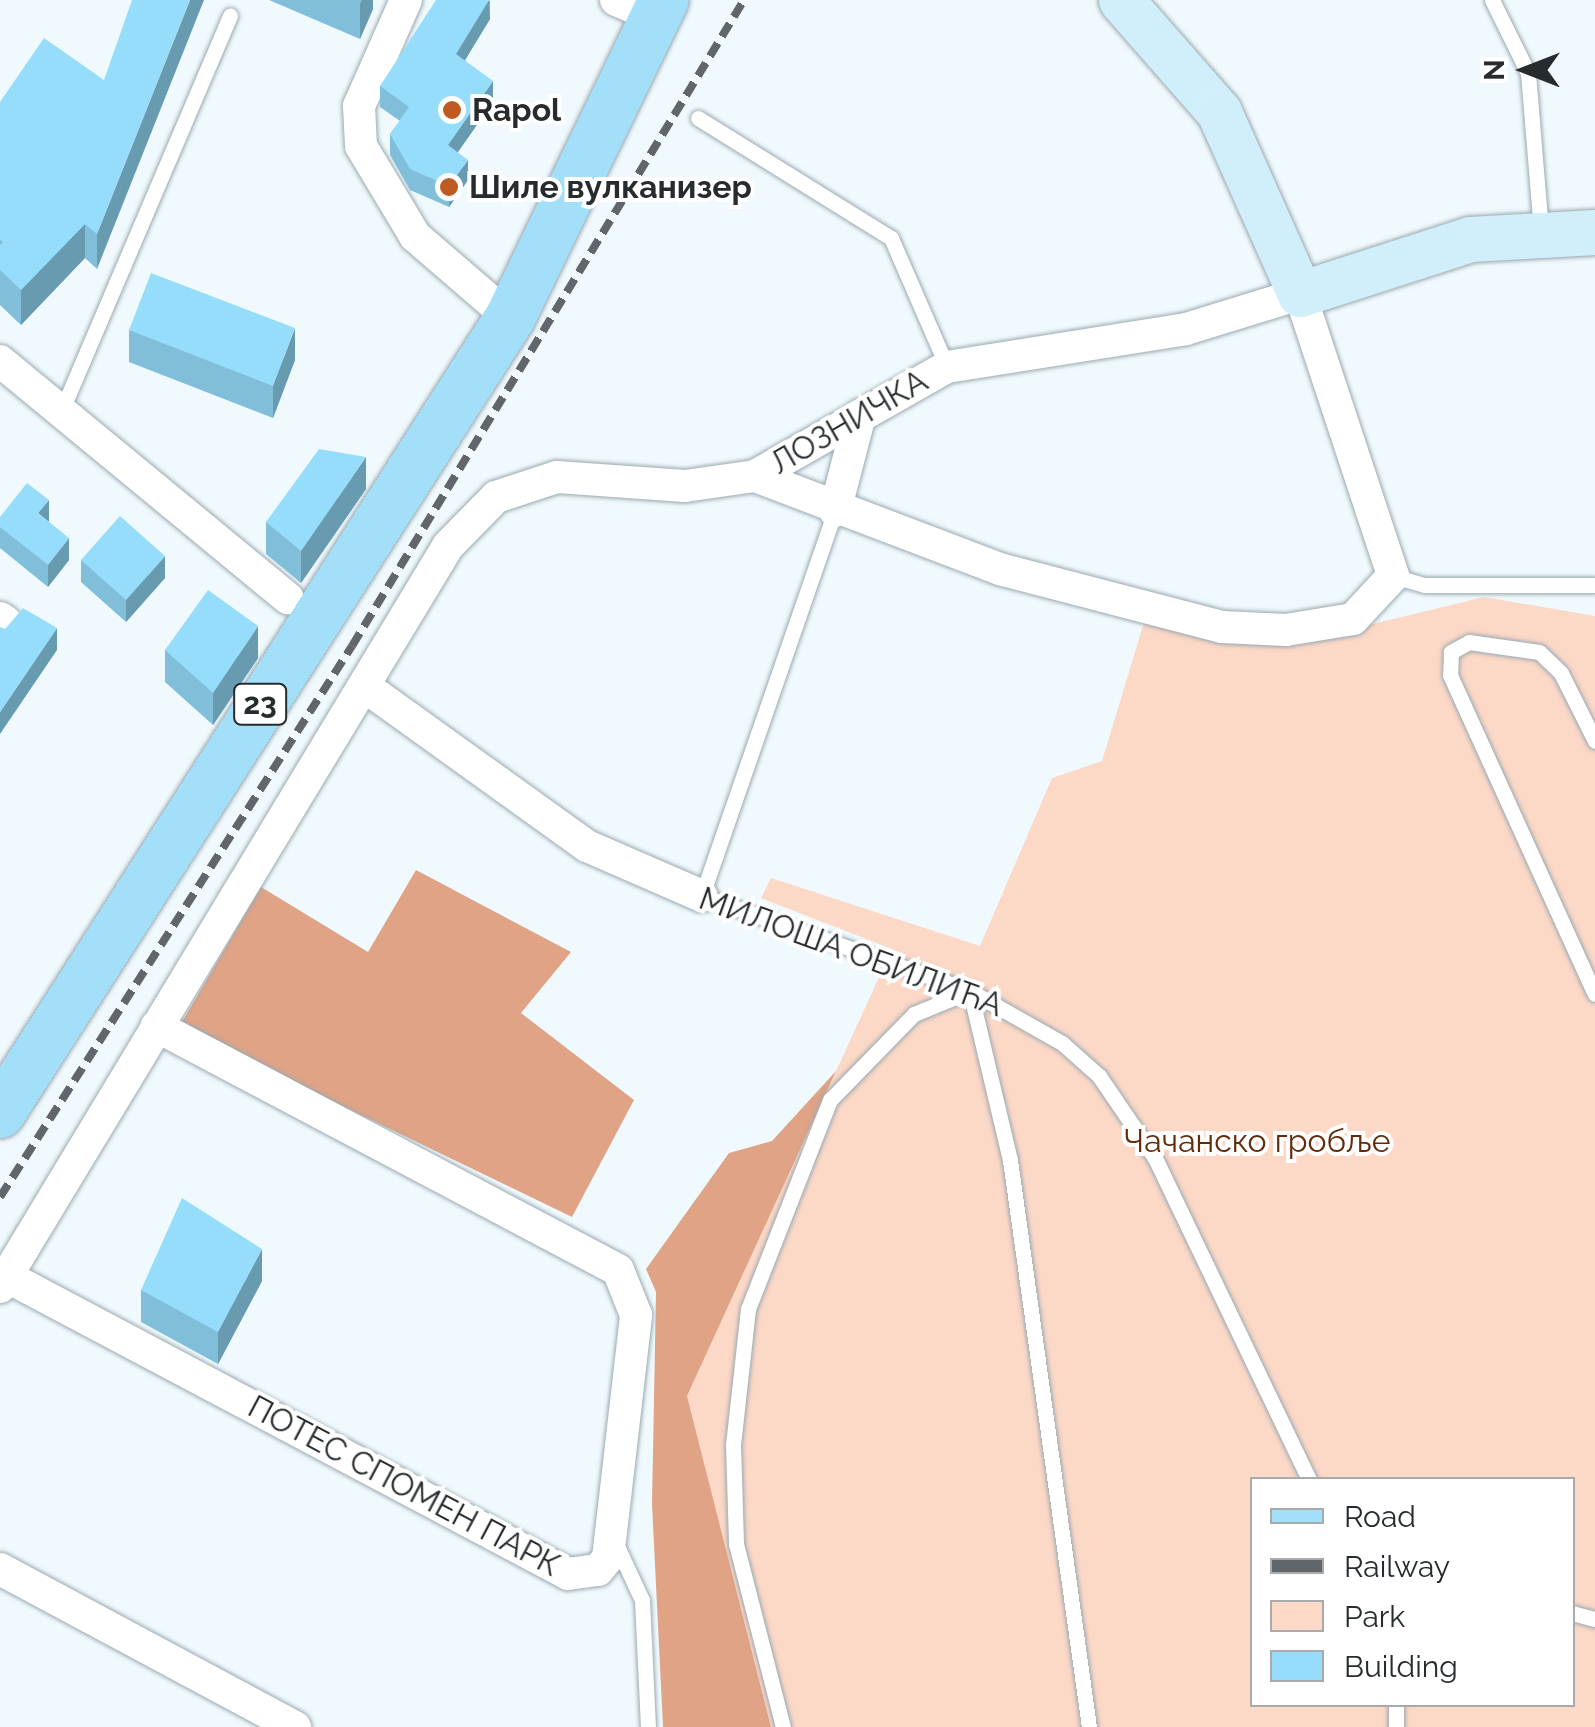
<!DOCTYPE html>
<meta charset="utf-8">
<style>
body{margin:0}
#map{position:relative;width:1595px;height:1727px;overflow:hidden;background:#f0fafe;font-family:Raleway,sans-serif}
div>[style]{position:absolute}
.green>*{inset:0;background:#fcd8c7}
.forest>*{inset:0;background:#e0a386}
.roads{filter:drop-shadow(0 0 2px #9ba9b0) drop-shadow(0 0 2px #9ba9b0)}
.lane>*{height:15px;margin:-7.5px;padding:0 7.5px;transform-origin:7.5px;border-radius:7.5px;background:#fff}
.street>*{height:32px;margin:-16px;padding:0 16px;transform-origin:16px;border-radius:16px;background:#fff}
.secondary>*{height:45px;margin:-22.5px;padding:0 22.5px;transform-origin:22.5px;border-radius:22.5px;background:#d1effb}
.primary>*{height:50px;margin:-25px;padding:0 25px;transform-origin:25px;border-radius:25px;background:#a3dff8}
.rail>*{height:8px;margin-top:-4px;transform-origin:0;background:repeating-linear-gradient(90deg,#60666a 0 15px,transparent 0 23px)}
.wall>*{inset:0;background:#81bed9}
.shaded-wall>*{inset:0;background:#699bb0}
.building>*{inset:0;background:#96ddfc}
.dots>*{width:28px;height:28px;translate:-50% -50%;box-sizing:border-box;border:5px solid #fff;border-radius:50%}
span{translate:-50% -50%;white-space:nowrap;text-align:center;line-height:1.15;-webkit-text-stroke:8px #fff;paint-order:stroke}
.shield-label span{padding:2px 8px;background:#fff;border:2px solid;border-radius:8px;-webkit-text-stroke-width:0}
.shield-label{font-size:30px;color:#262b2e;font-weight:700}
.poi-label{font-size:32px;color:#262b2e;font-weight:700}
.left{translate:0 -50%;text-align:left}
.street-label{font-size:32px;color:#262b2e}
.park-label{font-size:32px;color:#622c0b}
.legend{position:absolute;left:1250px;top:1477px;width:325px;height:230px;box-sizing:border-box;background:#fff;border:2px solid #a8aaab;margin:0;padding:12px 18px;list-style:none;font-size:30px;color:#262b2e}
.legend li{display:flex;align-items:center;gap:20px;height:50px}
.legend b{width:50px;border:2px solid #a8aaab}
.north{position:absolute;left:1475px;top:20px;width:100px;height:100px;-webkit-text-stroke:8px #fff;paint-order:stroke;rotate:270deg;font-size:28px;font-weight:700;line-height:40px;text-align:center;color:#262b2e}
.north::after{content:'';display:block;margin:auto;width:35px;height:45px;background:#262b2e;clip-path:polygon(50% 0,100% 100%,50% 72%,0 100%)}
</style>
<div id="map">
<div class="green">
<div style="clip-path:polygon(evenodd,1484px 597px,1595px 616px,1595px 1727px,771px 1727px,687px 1396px,892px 949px,761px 898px,771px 878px,980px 946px,1052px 778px,1102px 761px,1145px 619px,1331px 634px,1484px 597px,1252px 1480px,1572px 1480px,1572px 1704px,1252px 1704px,1252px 1480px)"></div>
</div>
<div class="forest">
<div style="clip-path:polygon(416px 870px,571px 952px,521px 1013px,634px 1100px,572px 1217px,179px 1027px,261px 887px,368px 952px)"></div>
<div style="clip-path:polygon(836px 1071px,687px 1396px,771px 1727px,663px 1727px,652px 1504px,656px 1292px,646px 1269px,729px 1153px,772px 1141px)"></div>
</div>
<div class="roads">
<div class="lane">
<div style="left:1492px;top:0;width:81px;rotate:63.7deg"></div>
<div style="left:1528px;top:73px;width:158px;rotate:85.3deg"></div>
<div style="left:698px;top:118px;width:227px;rotate:31.9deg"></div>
<div style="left:891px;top:238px;width:141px;rotate:66.5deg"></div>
<div style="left:61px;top:412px;width:431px;rotate:-66.9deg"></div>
<div style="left:835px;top:511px;width:407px;rotate:109.1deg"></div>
<div style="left:702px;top:896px;width:284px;rotate:19.5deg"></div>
<div style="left:970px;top:991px;width:106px;rotate:29.5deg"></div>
<div style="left:1062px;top:1043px;width:50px;rotate:41.7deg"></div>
<div style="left:1099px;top:1076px;width:99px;rotate:55.7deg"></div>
<div style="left:1155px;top:1158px;width:357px;rotate:64.4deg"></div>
<div style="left:1393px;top:576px;width:33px;rotate:16deg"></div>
<div style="left:1425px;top:585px;width:170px"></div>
<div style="left:1595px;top:741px;width:76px;rotate:-116.6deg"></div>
<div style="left:1561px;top:673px;width:30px;rotate:-136deg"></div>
<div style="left:1539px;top:652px;width:71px;rotate:-171.9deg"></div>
<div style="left:1469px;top:642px;width:21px;rotate:151deg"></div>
<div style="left:1451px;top:652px;width:23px;rotate:92deg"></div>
<div style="left:1450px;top:675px;width:350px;rotate:65.6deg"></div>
<div style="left:616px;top:1544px;width:62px;rotate:65.1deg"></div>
<div style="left:642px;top:1600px;width:127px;rotate:87.3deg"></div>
<div style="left:1572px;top:1613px;width:24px;rotate:15deg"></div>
<div style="left:1396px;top:1704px;width:23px;rotate:90deg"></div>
<div style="left:783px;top:1727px;width:189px;rotate:-104.4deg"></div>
<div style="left:736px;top:1544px;width:99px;rotate:-91.7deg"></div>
<div style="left:733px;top:1445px;width:137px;rotate:-83.7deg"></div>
<div style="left:748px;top:1309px;width:225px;rotate:-68.6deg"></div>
<div style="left:830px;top:1100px;width:120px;rotate:-45.7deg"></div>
<div style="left:914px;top:1014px;width:61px;rotate:-22.3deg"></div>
<div style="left:970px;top:991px;width:174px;rotate:76.7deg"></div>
<div style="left:1010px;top:1160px;width:572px;rotate:82.07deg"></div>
</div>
<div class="street">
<div style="left:406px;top:0;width:116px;rotate:113.9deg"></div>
<div style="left:359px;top:106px;width:40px;rotate:87.1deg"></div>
<div style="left:361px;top:146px;width:105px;rotate:59deg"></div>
<div style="left:415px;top:236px;width:125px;rotate:40.8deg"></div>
<div style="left:616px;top:0;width:43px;rotate:23deg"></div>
<div style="left:0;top:361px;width:373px;rotate:39.5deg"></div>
<div style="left:835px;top:511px;width:99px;rotate:-75.4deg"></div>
<div style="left:0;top:618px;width:6px;rotate:31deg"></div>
<div style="left:367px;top:688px;width:271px;rotate:35.7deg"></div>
<div style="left:587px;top:846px;width:125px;rotate:23.5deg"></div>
<div style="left:6px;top:1276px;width:636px;rotate:27.93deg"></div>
<div style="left:568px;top:1574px;width:30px;rotate:-8deg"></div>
<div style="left:598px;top:1570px;width:16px;rotate:-50deg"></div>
<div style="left:608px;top:1558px;width:245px;rotate:-83.4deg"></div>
<div style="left:636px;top:1315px;width:48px;rotate:-111.8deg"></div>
<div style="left:618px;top:1270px;width:522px;rotate:-152.16deg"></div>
<div style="left:0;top:1287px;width:866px;rotate:-58.84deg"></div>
<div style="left:448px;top:546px;width:69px;rotate:-45.6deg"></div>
<div style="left:496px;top:497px;width:64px;rotate:-18.2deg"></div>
<div style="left:557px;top:477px;width:128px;rotate:4deg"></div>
<div style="left:685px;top:486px;width:71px;rotate:-8.1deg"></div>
<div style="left:755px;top:476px;width:221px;rotate:-29.6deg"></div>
<div style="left:947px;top:367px;width:242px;rotate:-9deg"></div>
<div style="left:1186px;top:329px;width:119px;rotate:-17.1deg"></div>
<div style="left:1300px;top:294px;width:297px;rotate:71.7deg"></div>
<div style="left:1393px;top:576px;width:59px;rotate:132.9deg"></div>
<div style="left:1353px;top:619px;width:68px;rotate:170.7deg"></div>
<div style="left:1286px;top:630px;width:64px;rotate:-177.3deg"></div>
<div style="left:1222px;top:627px;width:229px;rotate:-165.4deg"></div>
<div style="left:1000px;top:569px;width:262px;rotate:-159.2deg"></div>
<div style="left:0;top:1569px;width:335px;rotate:28.2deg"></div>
</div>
<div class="secondary">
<div style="left:1121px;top:0;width:149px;rotate:48.8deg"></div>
<div style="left:1219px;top:112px;width:199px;rotate:66deg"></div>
<div style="left:1300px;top:294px;width:179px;rotate:-17.9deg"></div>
<div style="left:1470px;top:239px;width:125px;rotate:-3.2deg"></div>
</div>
<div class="primary">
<div style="left:0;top:1113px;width:945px;rotate:-57.32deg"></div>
<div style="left:510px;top:318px;width:353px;rotate:-64.2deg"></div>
</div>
</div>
<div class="rail">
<div style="left:0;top:1197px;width:654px;rotate:-57.43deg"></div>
<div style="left:352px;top:646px;width:756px;rotate:-58.75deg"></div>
</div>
<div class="wall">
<div style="clip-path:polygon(269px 0,373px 0,373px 9px,360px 39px)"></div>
<div style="clip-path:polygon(490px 0,490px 19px,465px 60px,493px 102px,458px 152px,468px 180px,449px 207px,410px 190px,390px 155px,390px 134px,400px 121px,380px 107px,380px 86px)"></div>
<div style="clip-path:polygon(104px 80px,97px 269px,85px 258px,21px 325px,0 305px,0 102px)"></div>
<div style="clip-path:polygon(129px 330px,295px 360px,273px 418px,129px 362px)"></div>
<div style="clip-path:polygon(366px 489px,301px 583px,266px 554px,266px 522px)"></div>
<div style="clip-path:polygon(0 517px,49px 522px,69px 560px,48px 587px,0 548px)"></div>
<div style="clip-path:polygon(81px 560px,165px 578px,126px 622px,81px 582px)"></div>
<div style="clip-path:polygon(165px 650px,258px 658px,213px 725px,165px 682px)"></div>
<div style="clip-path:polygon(262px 1281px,218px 1364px,141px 1322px,141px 1290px)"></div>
</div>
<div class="shaded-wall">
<div style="clip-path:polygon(190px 0,204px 0,97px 269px,97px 234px)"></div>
<div style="clip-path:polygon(362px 0,373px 0,373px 9px,360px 39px,360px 4px)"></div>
<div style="clip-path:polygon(489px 0,490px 19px,456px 75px,456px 54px)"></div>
<div style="clip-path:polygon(493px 81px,493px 102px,448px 166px,448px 145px)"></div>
<div style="clip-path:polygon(468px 160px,468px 180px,449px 207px,449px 186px)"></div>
<div style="clip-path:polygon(85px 224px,85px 258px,21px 325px,21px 290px)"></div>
<div style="clip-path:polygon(295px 328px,295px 360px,273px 418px,273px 386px)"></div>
<div style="clip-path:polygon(366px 457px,366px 489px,301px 583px,301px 551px)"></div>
<div style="clip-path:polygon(49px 500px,49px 522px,38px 513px)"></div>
<div style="clip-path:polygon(69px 538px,69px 560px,48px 587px,48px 565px)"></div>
<div style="clip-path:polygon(165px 556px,165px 578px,126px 622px,126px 600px)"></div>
<div style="clip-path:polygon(258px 626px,258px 658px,213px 725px,213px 693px)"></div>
<div style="clip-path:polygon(57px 628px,57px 650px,0 734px,0 712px)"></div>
<div style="clip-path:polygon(262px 1249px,262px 1281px,218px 1364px,218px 1332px)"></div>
</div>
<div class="building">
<div style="clip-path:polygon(132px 0,190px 0,97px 234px,85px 224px,21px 290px,0 270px,0 245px,3px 242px,0 240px,0 102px,44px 38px,104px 80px)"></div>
<div style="clip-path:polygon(436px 0,489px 0,456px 54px,493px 81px,448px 145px,468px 160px,449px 186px,410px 169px,390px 134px,409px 107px,380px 86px)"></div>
<div style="clip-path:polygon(151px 273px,295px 328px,273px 386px,129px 330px)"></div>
<div style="clip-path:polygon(319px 449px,366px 457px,301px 551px,266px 522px)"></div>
<div style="clip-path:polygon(27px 483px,49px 500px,38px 513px,69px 538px,48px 565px,0 527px,0 517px)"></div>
<div style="clip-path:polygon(120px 516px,165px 556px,126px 600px,81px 560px)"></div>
<div style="clip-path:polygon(208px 590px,258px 626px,213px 693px,165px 650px)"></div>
<div style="clip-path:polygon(23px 608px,57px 628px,0 712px,0 627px,5px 629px)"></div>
<div style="clip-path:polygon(182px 1198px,262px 1249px,218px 1332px,141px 1290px)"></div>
</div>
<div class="dots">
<div style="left:452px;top:110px;background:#be5b22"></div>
<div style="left:449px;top:187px;background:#be5b22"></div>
</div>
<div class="shield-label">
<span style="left:260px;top:704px">23</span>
</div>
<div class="poi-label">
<span class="left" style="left:472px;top:110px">Rapol</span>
<span class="left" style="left:469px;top:187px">Шиле вулканизер</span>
</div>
<div class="street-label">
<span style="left:849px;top:422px;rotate:-30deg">ЛОЗНИЧКА</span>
<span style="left:851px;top:952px;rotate:20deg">МИЛОША ОБИЛИЋА</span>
<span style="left:404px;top:1486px;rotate:28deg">ПОТЕС СПОМЕН ПАРК</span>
</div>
<div class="park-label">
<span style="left:1257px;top:1141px">Чачанско гробље</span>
</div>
<ul class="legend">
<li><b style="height:12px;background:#a3dff8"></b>Road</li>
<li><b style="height:12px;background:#60666a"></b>Railway</li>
<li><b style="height:28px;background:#fcd8c7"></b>Park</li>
<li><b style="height:28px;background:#96ddfc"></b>Building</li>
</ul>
<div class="north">N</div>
</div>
